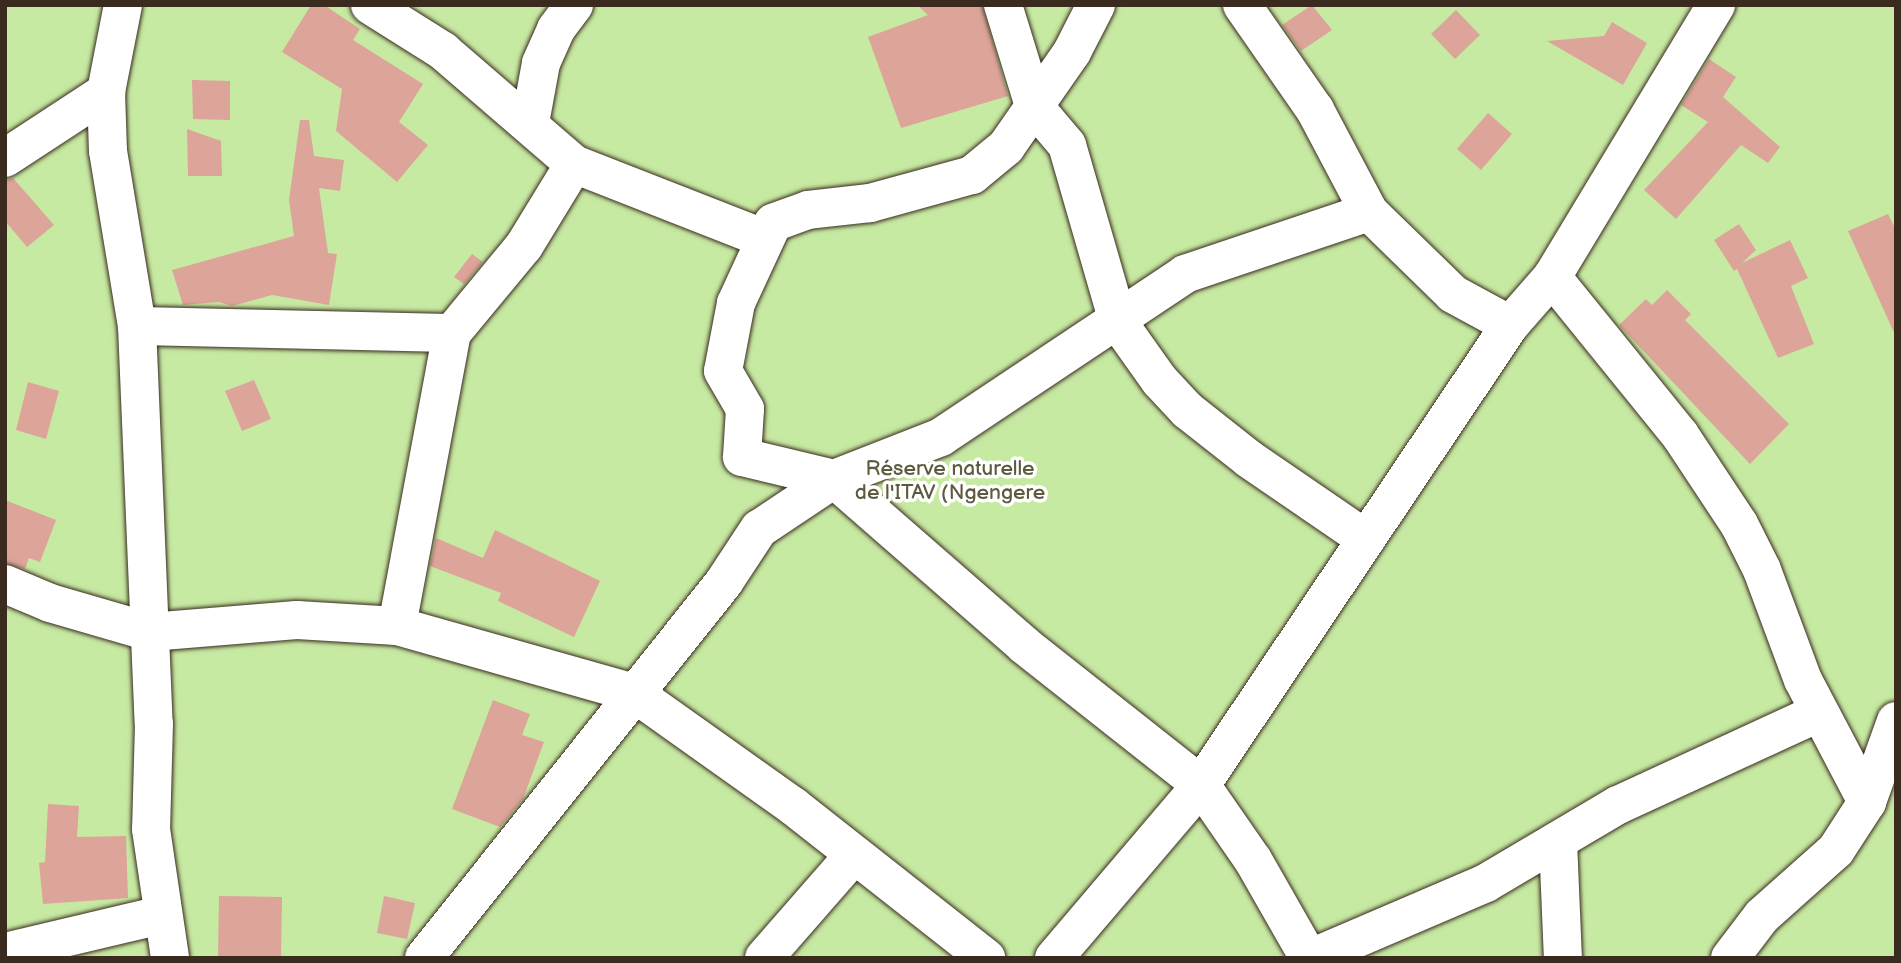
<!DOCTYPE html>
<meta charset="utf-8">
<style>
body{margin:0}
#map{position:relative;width:1901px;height:963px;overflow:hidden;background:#fff;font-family:"Balsamiq Sans",sans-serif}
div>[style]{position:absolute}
.green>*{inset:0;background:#c7eaa3}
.building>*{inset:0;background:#dda49a}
.roads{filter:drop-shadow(0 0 2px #3b2a1e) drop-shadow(0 0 2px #3b2a1e)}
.street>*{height:38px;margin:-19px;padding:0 19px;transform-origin:19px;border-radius:19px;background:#fff}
span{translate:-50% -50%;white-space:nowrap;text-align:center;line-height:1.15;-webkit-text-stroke:7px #fff;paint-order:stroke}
.park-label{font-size:21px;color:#5e5a3f}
.frame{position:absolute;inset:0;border:7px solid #3b2a1e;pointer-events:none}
</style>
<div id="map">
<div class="green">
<div style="clip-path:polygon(5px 5px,1896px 5px,1896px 958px,5px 958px)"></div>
</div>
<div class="building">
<div style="clip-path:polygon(311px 5px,324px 5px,360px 29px,353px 40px,423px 84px,399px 122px,428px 145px,397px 182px,336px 131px,342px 89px,282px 52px)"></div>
<div style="clip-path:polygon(917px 5px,982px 5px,1008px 96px,901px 128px,868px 37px,928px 15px)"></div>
<div style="clip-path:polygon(1312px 5px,1332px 30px,1301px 51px,1282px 25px)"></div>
<div style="clip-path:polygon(1456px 10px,1480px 35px,1455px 59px,1431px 34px)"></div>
<div style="clip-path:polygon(1612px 22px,1647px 43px,1623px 85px,1547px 41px,1604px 36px)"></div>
<div style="clip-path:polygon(1709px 59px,1736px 77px,1723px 97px,1780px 147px,1768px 163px,1741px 145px,1676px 219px,1644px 190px,1708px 122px,1681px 105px)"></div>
<div style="clip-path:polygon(192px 80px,230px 81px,230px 120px,193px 119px)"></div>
<div style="clip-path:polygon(1488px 113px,1512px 134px,1481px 170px,1457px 149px)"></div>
<div style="clip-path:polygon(300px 120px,309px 120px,314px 156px,344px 160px,340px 191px,319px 188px,328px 253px,337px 254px,329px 305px,272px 295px,232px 306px,219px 302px,183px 305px,172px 270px,294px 236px,289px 200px)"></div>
<div style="clip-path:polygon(187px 129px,221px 141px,222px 176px,188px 176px)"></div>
<div style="clip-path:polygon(13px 178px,54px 225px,27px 247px,5px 221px,5px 180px)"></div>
<div style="clip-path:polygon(1888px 214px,1896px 230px,1896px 337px,1848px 231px)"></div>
<div style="clip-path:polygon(1739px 224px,1756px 250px,1742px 263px,1790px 240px,1808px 278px,1791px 286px,1814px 344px,1778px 358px,1737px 269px,1734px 271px,1714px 240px)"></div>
<div style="clip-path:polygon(472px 254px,483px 262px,464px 284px,454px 277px)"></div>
<div style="clip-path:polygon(1667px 290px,1691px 314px,1685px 320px,1789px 424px,1750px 464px,1619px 325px,1646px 299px,1652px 305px)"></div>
<div style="clip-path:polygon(254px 380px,271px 419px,242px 431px,225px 391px)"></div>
<div style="clip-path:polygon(28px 382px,59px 391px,46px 439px,16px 430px)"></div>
<div style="clip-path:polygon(5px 500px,56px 520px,40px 562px,29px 558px,25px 569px,5px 563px)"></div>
<div style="clip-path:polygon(495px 530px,600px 581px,574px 637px,498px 601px,501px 593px,430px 566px,436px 538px,483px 558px)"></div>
<div style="clip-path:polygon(493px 700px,530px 714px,522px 735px,544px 742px,523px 799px,500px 827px,452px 809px)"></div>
<div style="clip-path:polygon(48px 804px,79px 806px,77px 837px,126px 836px,128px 898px,43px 904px,39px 863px,45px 862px)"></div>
<div style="clip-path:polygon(219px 896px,282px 897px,281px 958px,218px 957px)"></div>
<div style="clip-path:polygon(384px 896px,415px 903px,407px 939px,377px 933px)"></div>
</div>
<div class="roads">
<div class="street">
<div style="left:123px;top:5px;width:89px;rotate:101.1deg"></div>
<div style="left:106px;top:92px;width:59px;rotate:88.1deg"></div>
<div style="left:108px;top:151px;width:177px;rotate:80.6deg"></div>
<div style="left:137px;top:326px;width:398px;rotate:87.6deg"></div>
<div style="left:154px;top:724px;width:105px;rotate:91.6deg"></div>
<div style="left:151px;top:829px;width:130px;rotate:81.6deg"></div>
<div style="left:370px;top:5px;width:86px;rotate:32.2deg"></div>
<div style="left:443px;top:51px;width:173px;rotate:40.8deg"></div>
<div style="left:574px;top:164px;width:203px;rotate:21.4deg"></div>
<div style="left:1003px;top:5px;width:106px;rotate:72.9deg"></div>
<div style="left:1034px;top:106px;width:51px;rotate:49.8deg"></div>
<div style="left:1067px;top:145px;width:184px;rotate:73.9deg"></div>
<div style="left:1118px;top:322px;width:72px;rotate:54.6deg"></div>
<div style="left:1160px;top:381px;width:40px;rotate:47deg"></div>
<div style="left:1187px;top:410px;width:79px;rotate:38.3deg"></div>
<div style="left:1249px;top:459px;width:142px;rotate:34.4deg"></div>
<div style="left:1096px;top:5px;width:53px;rotate:117.1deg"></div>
<div style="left:1072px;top:52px;width:116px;rotate:124.8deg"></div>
<div style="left:1006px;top:147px;width:44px;rotate:140.5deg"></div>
<div style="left:972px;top:175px;width:106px;rotate:164.6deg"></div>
<div style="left:870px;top:203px;width:62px;rotate:173.6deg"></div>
<div style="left:808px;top:210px;width:37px;rotate:160deg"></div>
<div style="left:773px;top:223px;width:88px;rotate:114.8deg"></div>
<div style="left:736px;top:303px;width:69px;rotate:100.8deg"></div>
<div style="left:723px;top:371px;width:44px;rotate:59.9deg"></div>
<div style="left:745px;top:409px;width:48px;rotate:93.6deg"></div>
<div style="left:742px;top:457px;width:95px;rotate:13.4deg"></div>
<div style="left:834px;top:479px;width:252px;rotate:41.1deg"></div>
<div style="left:1024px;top:645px;width:226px;rotate:38.3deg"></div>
<div style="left:1201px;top:785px;width:91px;rotate:55.3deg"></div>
<div style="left:1253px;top:860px;width:113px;rotate:60.3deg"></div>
<div style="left:1242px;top:5px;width:128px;rotate:55.2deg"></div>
<div style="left:1315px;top:110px;width:115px;rotate:62.1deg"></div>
<div style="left:1369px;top:212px;width:117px;rotate:44.3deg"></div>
<div style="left:1453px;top:294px;width:65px;rotate:28.5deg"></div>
<div style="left:530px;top:123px;width:61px;rotate:-79.6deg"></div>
<div style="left:541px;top:63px;width:37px;rotate:-66deg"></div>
<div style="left:556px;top:29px;width:30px;rotate:-53deg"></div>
<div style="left:5px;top:158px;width:121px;rotate:-33.2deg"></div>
<div style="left:1552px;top:277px;width:203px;rotate:51deg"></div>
<div style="left:1680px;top:435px;width:107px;rotate:56.5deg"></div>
<div style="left:1739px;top:524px;width:51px;rotate:63.4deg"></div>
<div style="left:1762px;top:570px;width:117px;rotate:69.6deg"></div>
<div style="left:1803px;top:680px;width:138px;rotate:62.3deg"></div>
<div style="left:137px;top:326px;width:315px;rotate:1.3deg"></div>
<div style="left:5px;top:584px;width:49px;rotate:22.9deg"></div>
<div style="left:50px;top:603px;width:104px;rotate:16.2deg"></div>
<div style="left:150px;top:632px;width:147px;rotate:-4.7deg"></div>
<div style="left:297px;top:620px;width:100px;rotate:3.4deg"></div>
<div style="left:397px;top:626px;width:246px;rotate:15.8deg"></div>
<div style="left:634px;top:693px;width:195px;rotate:35.4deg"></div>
<div style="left:793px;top:806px;width:246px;rotate:38.2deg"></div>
<div style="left:397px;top:626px;width:298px;rotate:-79.4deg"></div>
<div style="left:452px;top:333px;width:113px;rotate:-50.4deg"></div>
<div style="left:524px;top:246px;width:96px;rotate:-58.6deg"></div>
<div style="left:1558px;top:841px;width:117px;rotate:87.6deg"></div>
<div style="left:5px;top:952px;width:161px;rotate:-13.3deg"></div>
<div style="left:424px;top:958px;width:481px;rotate:-51.4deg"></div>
<div style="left:724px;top:582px;width:64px;rotate:-56.6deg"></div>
<div style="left:759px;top:529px;width:90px;rotate:-33.7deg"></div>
<div style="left:834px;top:479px;width:115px;rotate:-21.4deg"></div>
<div style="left:941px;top:437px;width:293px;rotate:-33.7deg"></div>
<div style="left:1185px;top:274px;width:194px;rotate:-18.6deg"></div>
<div style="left:764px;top:958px;width:135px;rotate:-48.9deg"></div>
<div style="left:1054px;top:958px;width:227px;rotate:-49.6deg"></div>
<div style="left:1201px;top:785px;width:554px;rotate:-56.11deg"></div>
<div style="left:1510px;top:325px;width:64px;rotate:-48.8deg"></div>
<div style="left:1552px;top:277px;width:318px;rotate:-58.9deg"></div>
<div style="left:1311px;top:958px;width:190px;rotate:-23.2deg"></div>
<div style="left:1486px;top:883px;width:153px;rotate:-30.6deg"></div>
<div style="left:1618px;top:805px;width:220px;rotate:-24.7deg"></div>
<div style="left:1730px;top:958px;width:53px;rotate:-52.7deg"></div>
<div style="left:1762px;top:916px;width:99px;rotate:-41.7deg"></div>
<div style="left:1836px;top:850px;width:57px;rotate:-57.1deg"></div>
<div style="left:1867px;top:802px;width:86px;rotate:-70.3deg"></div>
</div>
</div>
<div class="park-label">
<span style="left:950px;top:481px">Réserve naturelle<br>de l'ITAV (Ngengere</span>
</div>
<div class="frame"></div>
</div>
